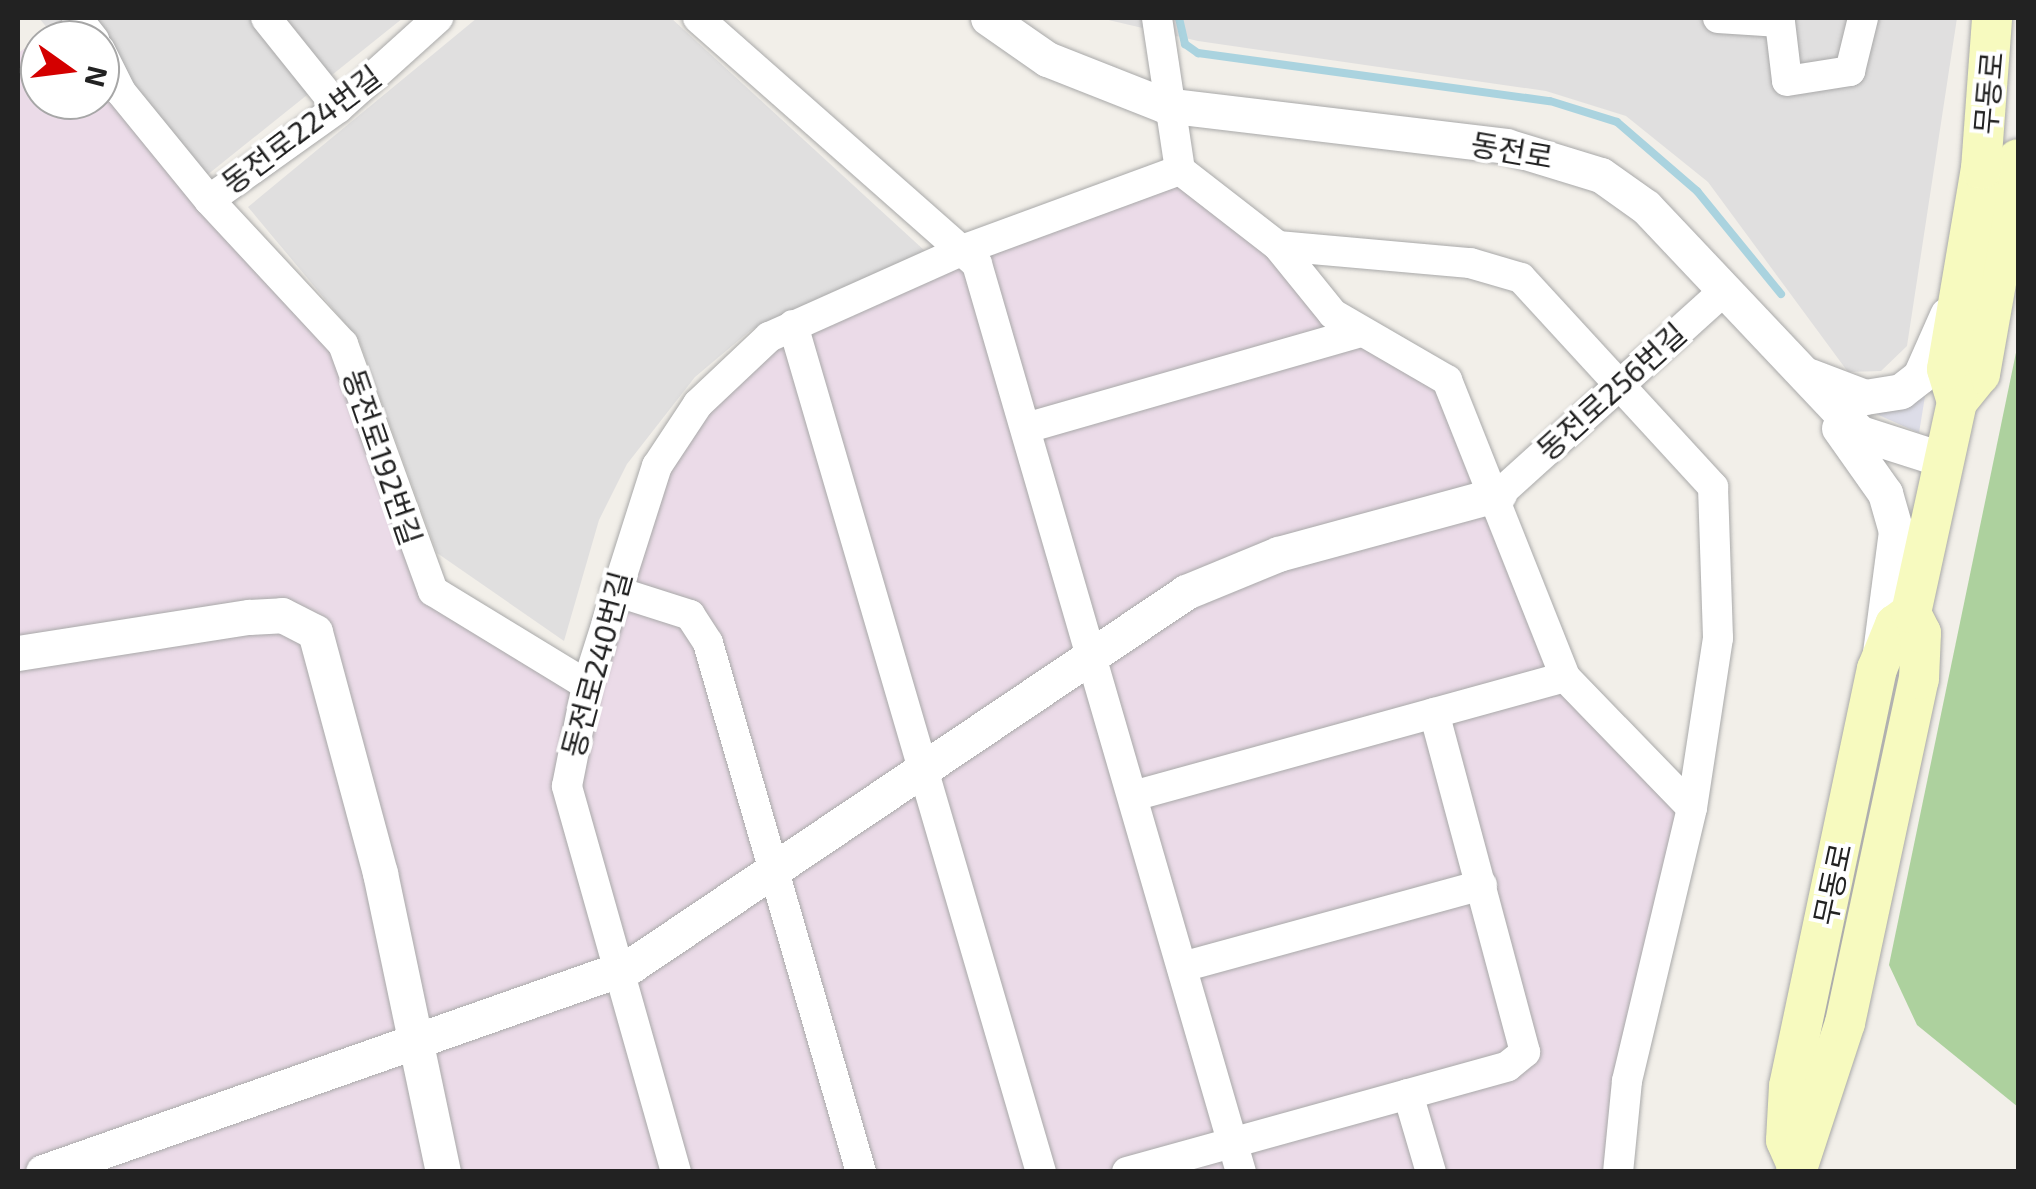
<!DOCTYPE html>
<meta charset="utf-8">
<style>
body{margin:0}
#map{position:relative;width:2036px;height:1189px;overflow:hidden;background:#f2efe9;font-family:"Exo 2","Noto Sans KR",sans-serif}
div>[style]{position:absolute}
.residential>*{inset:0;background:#e0dfdf}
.industrial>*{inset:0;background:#ebdbe8}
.forest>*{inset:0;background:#add19e}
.plaza>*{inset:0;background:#dddde8}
.stream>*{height:8px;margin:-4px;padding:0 4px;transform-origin:4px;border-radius:4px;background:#aad3df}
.roads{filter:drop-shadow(0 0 2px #a9a9a9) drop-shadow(0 0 2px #a9a9a9)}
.minor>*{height:30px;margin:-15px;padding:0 15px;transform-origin:15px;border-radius:15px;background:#fff}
.tertiary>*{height:35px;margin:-17.5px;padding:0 17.5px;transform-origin:17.5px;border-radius:17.5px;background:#fff}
.secondary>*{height:40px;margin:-20px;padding:0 20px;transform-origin:20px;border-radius:20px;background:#f7fabf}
span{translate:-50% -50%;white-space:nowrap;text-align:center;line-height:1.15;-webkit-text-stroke:8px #fff;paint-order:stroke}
.street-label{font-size:30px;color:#222}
.frame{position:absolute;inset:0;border:20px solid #222;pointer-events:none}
.north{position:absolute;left:20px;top:20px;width:100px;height:100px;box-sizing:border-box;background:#fff;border:2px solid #a7a7a7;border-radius:50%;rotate:104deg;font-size:28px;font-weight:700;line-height:40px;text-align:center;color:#222}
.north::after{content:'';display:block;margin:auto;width:35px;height:45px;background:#d40000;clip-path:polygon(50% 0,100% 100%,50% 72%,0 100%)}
</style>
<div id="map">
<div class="residential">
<div style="clip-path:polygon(39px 18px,403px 18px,176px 200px,100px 100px,100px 40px,57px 40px)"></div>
<div style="clip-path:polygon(477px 18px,671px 18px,925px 251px,751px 330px,695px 377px,627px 464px,599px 520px,564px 641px,437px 553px,359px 340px,248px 207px)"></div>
<div style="clip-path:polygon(1100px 18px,1957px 18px,1907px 346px,1881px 371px,1848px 372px,1708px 182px,1626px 116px,1546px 91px,1198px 41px)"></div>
</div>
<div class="industrial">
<div style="clip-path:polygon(69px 18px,94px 40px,40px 40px,40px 100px,100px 100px,100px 50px,329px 328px,433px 591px,587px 684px,630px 538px,737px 362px,1180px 170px,1307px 288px,1435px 372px,1548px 645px,1692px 808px,1618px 1171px,18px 1171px,18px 53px)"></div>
</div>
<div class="forest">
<div style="clip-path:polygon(2018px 343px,2018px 1107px,1917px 1025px,1889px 965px)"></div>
</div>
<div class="plaza">
<div style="clip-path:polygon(1927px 384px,1919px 433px,1863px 408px)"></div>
</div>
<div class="stream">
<div style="left:1179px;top:18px;width:27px;rotate:77deg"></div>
<div style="left:1185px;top:44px;width:16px;rotate:35deg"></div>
<div style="left:1198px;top:53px;width:355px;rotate:7.8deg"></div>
<div style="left:1550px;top:101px;width:70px;rotate:17.4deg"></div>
<div style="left:1617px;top:122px;width:106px;rotate:40.8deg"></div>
<div style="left:1697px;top:191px;width:133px;rotate:50.8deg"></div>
</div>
<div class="roads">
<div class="minor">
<div style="left:77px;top:18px;width:28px;rotate:52deg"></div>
<div style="left:266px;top:18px;width:115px;rotate:51.3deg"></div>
<div style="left:698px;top:18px;width:372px;rotate:41.4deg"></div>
<div style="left:977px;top:264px;width:946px;rotate:73.79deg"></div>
<div style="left:1157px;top:18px;width:154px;rotate:81.4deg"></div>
<div style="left:1718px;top:18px;width:62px;rotate:3.7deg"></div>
<div style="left:1780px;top:22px;width:59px;rotate:83.2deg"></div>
<div style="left:1787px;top:81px;width:64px;rotate:-9deg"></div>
<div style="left:1850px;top:71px;width:55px;rotate:-76.2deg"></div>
<div style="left:100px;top:50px;width:47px;rotate:63.4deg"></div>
<div style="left:121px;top:92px;width:139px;rotate:50.8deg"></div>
<div style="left:209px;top:200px;width:197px;rotate:47.1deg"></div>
<div style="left:343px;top:344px;width:263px;rotate:70deg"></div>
<div style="left:433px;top:591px;width:180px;rotate:31.4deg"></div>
<div style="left:1180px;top:170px;width:124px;rotate:37.8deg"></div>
<div style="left:1278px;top:246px;width:87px;rotate:51deg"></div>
<div style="left:1333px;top:314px;width:132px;rotate:30.1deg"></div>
<div style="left:1447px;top:380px;width:320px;rotate:68.3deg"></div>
<div style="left:1565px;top:677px;width:182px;rotate:45.9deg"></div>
<div style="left:209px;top:200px;width:158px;rotate:-35.5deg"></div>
<div style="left:338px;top:108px;width:135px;rotate:-42deg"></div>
<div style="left:1278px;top:246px;width:193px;rotate:5.1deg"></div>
<div style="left:1470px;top:263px;width:53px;rotate:16.4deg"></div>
<div style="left:1521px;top:278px;width:284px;rotate:47.4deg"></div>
<div style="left:1713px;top:487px;width:151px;rotate:88.1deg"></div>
<div style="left:1718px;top:638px;width:172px;rotate:98.7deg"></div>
<div style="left:1692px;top:808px;width:281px;rotate:103.4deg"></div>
<div style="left:1627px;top:1081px;width:91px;rotate:95.6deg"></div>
<div style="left:793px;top:325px;width:883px;rotate:73.68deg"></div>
<div style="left:1026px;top:428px;width:348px;rotate:-16deg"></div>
<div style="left:1499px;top:494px;width:303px;rotate:-42.1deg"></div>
<div style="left:615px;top:591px;width:79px;rotate:17.7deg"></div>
<div style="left:690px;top:615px;width:33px;rotate:57deg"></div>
<div style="left:708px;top:643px;width:551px;rotate:73.87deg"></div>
<div style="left:1133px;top:796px;width:448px;rotate:-15.4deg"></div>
<div style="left:1182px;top:967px;width:311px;rotate:-15.3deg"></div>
<div style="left:1408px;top:1094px;width:81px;rotate:73.6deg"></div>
<div style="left:676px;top:1172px;width:401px;rotate:-105.8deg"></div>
<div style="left:567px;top:786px;width:103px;rotate:-78.8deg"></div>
<div style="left:587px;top:685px;width:230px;rotate:-72.3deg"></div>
<div style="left:657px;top:466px;width:74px;rotate:-56.5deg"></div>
<div style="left:698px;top:404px;width:98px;rotate:-43.3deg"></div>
<div style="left:769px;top:337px;width:218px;rotate:-24.1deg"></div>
<div style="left:968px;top:248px;width:226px;rotate:-20.2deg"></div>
<div style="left:1127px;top:1172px;width:395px;rotate:-15.5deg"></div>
<div style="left:1508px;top:1066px;width:22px;rotate:-39deg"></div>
<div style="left:1525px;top:1052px;width:351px;rotate:-105deg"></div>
</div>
<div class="tertiary">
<div style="left:988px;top:18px;width:72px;rotate:34.8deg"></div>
<div style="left:1047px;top:59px;width:126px;rotate:21.5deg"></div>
<div style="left:1164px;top:105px;width:344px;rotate:6.8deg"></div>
<div style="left:1506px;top:146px;width:99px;rotate:17deg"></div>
<div style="left:1601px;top:175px;width:55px;rotate:35.4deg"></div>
<div style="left:1646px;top:207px;width:311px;rotate:46.6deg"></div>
<div style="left:1860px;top:433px;width:88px;rotate:17.8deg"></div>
<div style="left:1810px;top:376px;width:59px;rotate:20.9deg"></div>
<div style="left:1865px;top:397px;width:36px;rotate:-9deg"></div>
<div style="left:1901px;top:391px;width:24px;rotate:-38deg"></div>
<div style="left:1920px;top:376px;width:67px;rotate:-66.1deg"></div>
<div style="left:1839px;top:428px;width:80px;rotate:54.7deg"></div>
<div style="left:1885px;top:493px;width:40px;rotate:74deg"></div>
<div style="left:1896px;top:531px;width:123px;rotate:97.5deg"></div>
<div style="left:18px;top:653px;width:234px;rotate:-8.9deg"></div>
<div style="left:249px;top:617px;width:33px;rotate:-3deg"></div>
<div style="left:282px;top:615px;width:37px;rotate:27deg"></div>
<div style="left:315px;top:632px;width:250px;rotate:74.9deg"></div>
<div style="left:380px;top:873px;width:306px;rotate:78.1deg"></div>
<div style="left:43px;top:1172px;width:624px;rotate:-19.36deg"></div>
<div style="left:632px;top:965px;width:668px;rotate:-33.95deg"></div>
<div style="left:1186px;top:592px;width:100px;rotate:-22.4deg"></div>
<div style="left:1278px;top:554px;width:229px;rotate:-15.2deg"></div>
</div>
<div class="secondary">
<div style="left:1957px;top:402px;width:36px;rotate:-51deg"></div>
<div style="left:1980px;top:374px;width:218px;rotate:-80deg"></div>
<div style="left:1797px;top:1165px;width:27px;rotate:-114deg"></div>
<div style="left:1786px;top:1140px;width:54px;rotate:-86.8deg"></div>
<div style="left:1789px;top:1086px;width:426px;rotate:-78.1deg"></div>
<div style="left:1877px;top:669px;width:48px;rotate:-67.8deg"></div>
<div style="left:1895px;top:625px;width:20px;rotate:-37deg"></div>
<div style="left:1796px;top:1172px;width:157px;rotate:-71.8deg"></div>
<div style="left:1845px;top:1023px;width:352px;rotate:-77.9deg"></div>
<div style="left:1919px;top:679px;width:46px;rotate:-87.5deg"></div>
<div style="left:1921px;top:633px;width:22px;rotate:-117deg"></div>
<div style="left:1911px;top:613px;width:216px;rotate:-77.7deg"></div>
<div style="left:1957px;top:402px;width:34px;rotate:-107deg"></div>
<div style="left:1947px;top:369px;width:203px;rotate:-80.4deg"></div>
<div style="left:1981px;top:169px;width:151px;rotate:-85.8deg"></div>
</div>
</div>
<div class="street-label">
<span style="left:1988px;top:93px;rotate:-85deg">무동로</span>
<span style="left:301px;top:129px;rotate:-37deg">동전로224번길</span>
<span style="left:1512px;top:150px;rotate:10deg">동전로</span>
<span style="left:1611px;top:391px;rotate:-42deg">동전로256번길</span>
<span style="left:383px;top:457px;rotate:71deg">동전로192번길</span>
<span style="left:596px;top:664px;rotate:-75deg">동전로240번길</span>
<span style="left:1832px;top:884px;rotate:-78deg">무동로</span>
</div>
<div class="frame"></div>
<div class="north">N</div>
</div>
